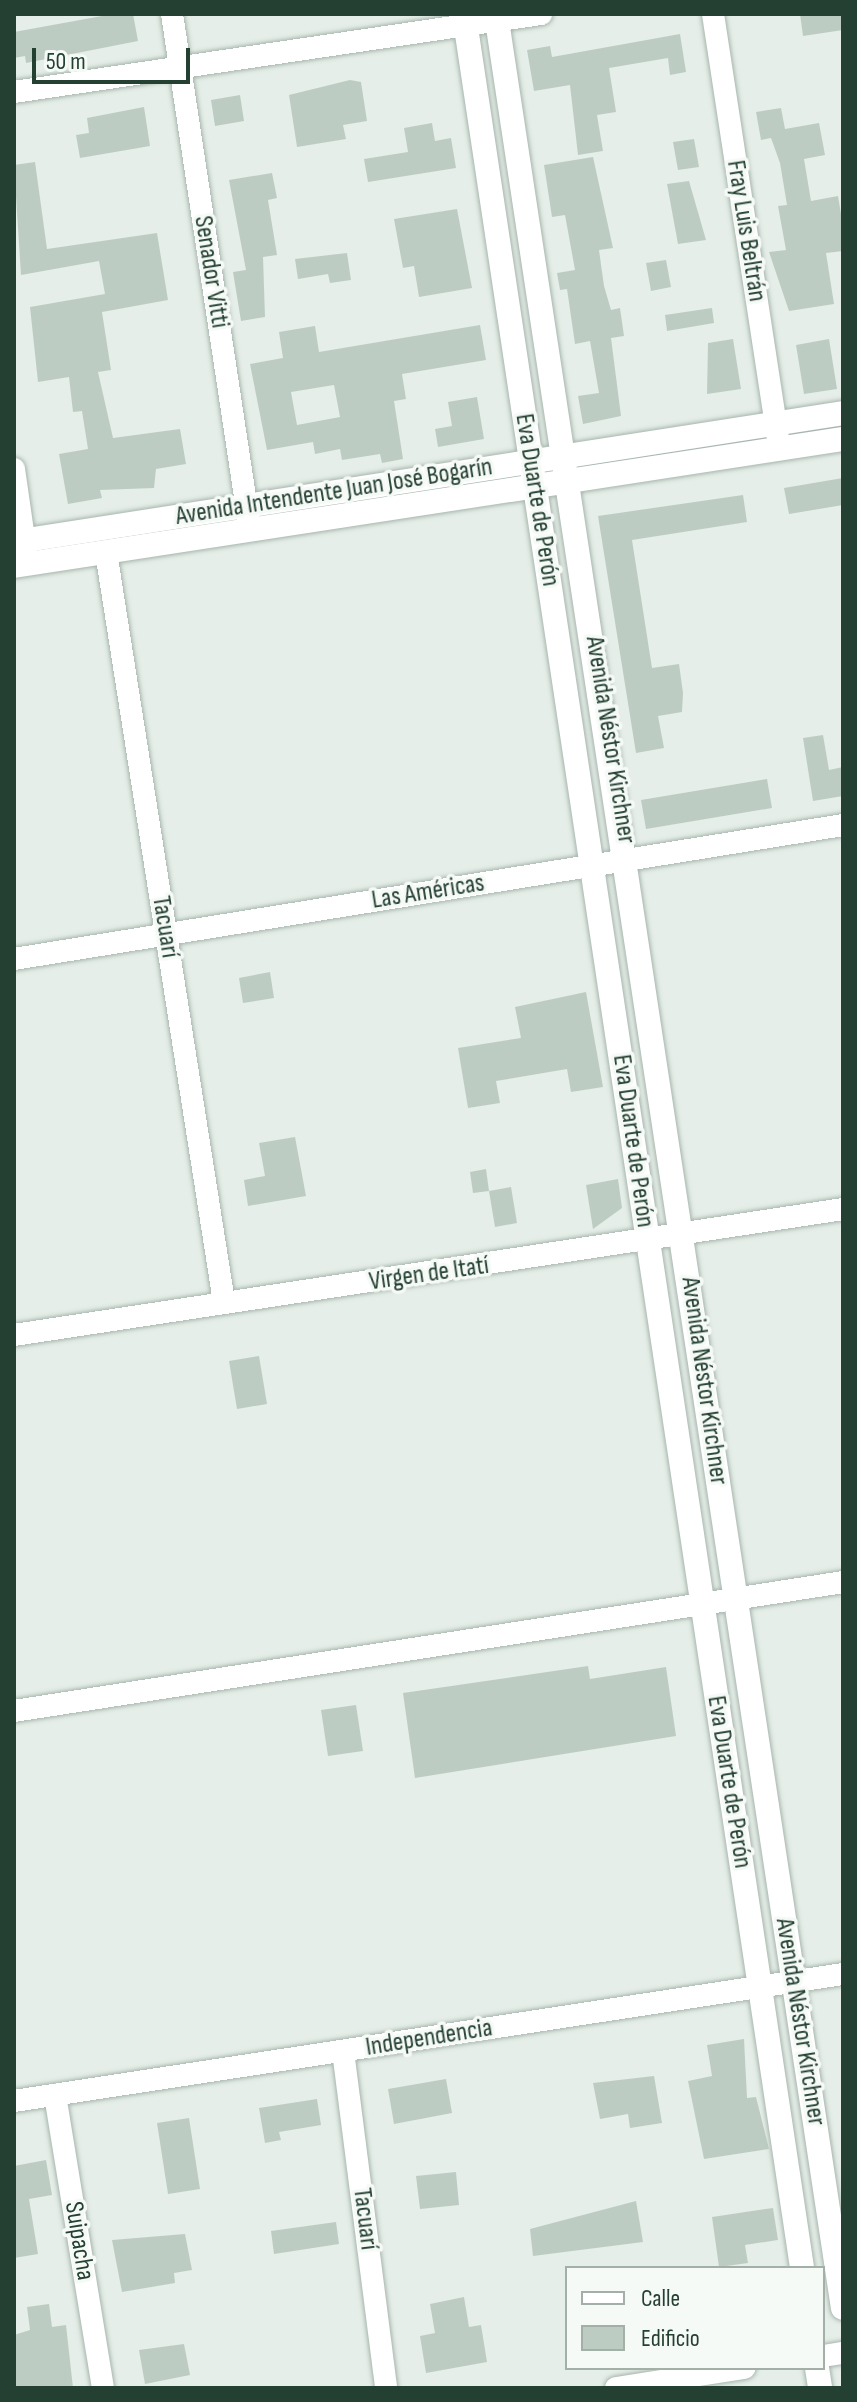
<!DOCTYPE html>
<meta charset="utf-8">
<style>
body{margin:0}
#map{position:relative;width:857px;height:2402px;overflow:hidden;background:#e5eee8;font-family:"Sofia Sans Condensed",sans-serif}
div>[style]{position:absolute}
.building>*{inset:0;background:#bdccc3}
.roads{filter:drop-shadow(0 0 2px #a7b6ae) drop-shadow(0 0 2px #a7b6ae)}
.minor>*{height:22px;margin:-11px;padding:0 11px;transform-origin:11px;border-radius:11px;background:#fff}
.tertiary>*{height:24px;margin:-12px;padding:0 12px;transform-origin:12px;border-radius:12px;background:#fff}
span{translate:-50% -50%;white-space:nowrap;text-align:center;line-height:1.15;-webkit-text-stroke:7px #f6faf7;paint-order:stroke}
.street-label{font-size:26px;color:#244032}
.frame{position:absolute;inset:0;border:16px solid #244032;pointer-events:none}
.legend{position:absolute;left:565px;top:2266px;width:260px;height:104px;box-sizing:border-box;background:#f6faf7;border:2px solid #a2b0a8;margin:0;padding:10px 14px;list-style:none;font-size:24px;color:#244032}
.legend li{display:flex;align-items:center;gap:16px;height:40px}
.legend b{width:40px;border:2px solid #a2b0a8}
.scale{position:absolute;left:32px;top:48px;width:158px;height:36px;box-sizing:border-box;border:4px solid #244032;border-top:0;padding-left:10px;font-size:24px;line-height:28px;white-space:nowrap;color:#244032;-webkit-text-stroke:6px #f6faf7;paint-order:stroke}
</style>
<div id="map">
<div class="building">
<div style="clip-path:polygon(113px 14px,133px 14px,138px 41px,26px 63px,25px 56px,14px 58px,14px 32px)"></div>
<div style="clip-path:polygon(800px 14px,843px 14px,843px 30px,803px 36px)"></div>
<div style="clip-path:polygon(680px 34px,686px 72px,670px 75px,668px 58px,609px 68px,616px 112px,597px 115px,603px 151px,578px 155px,570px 85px,534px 91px,527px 50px,550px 46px,552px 57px)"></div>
<div style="clip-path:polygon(350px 80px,361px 82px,367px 121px,343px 125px,346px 139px,297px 147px,289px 95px)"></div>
<div style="clip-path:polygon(240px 95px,244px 121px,215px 126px,211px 100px)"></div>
<div style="clip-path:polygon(144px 107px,150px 146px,80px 158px,76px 135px,89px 133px,87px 118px)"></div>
<div style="clip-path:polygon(781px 108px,785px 129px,819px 123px,825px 155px,804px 159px,811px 201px,838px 196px,843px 226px,843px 251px,826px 253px,834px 304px,789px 311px,769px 252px,786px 250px,778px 206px,787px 205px,780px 163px,771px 138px,761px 140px,756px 112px)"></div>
<div style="clip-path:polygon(432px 123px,435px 141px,451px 138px,456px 168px,368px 182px,364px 159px,408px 152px,404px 128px)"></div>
<div style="clip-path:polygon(694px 139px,699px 167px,678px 170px,673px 142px)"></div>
<div style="clip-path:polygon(593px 157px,613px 248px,599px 250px,604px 286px,611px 310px,620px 308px,624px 336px,611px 338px,621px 416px,583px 424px,578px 396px,599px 393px,590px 341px,575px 344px,567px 289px,560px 290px,557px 273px,575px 270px,565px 215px,552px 217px,544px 165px)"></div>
<div style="clip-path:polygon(35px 162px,47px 249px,157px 233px,168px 300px,102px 312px,111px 370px,98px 372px,113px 438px,180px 429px,186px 464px,156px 469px,154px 488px,100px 490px,102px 498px,68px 504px,59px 454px,88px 449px,82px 411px,73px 412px,69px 377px,38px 382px,30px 307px,105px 294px,99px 261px,21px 275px,14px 165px)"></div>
<div style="clip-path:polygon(272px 173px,277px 198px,268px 200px,277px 255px,263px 257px,265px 317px,241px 321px,233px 272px,246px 270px,229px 180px)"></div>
<div style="clip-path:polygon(689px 181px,706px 240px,678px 244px,667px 184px)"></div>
<div style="clip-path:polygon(457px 209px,472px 288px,419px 297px,414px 266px,403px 268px,394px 219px)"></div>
<div style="clip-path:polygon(347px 253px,351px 280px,330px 283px,328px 274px,298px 279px,295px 259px)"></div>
<div style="clip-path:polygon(666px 260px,671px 287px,651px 291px,646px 263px)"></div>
<div style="clip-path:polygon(712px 308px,714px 323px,667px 331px,665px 315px)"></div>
<div style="clip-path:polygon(evenodd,480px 325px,486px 360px,402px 374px,406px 399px,394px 401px,403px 459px,382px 463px,380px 454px,342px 460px,340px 449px,315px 454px,313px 442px,267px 450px,250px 364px,283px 358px,279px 332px,315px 326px,319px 352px,480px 325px,334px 385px,340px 417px,297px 425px,291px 392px,334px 385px)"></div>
<div style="clip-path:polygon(733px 339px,741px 389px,707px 394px,708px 343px)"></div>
<div style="clip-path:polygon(829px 339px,837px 389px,804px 394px,796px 345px)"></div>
<div style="clip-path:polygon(477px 397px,484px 439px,438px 447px,435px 429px,452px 426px,448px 402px)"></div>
<div style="clip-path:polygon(843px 478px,843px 505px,789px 514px,784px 488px)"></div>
<div style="clip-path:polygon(743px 495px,747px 522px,632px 540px,652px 668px,679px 664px,683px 693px,682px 712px,658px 716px,664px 748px,636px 753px,598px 516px)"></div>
<div style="clip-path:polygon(823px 735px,829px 770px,843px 767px,843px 796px,813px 801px,803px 738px)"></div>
<div style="clip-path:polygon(767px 779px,772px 808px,646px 829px,641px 800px)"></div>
<div style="clip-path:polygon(270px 972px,274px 998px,243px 1003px,239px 978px)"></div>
<div style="clip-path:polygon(586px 992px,603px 1087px,571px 1092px,567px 1069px,496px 1081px,500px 1103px,468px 1108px,458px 1048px,521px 1038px,515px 1007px)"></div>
<div style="clip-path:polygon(295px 1137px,306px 1196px,248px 1206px,244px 1180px,265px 1176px,259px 1143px)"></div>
<div style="clip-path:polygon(486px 1169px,489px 1191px,473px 1193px,470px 1172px)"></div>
<div style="clip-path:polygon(618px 1179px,622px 1208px,593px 1229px,586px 1185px)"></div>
<div style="clip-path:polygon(511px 1187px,517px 1223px,495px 1227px,489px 1191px)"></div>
<div style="clip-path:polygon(259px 1356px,267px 1404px,237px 1409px,229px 1361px)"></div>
<div style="clip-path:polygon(588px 1666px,590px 1679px,666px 1667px,676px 1736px,415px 1778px,403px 1693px)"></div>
<div style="clip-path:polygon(356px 1705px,363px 1751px,328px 1756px,321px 1710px)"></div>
<div style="clip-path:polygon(744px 2039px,747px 2098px,756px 2097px,769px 2149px,704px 2159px,688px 2081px,712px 2076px,707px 2045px)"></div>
<div style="clip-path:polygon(654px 2076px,662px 2123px,630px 2128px,628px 2114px,600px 2119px,593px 2083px)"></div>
<div style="clip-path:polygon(446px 2079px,452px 2113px,394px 2124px,388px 2089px)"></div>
<div style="clip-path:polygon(317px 2099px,321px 2125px,279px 2132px,281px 2140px,265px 2143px,259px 2108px)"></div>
<div style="clip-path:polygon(189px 2118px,200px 2189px,168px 2194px,157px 2123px)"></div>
<div style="clip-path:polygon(46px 2160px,52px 2195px,29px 2199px,38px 2254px,14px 2258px,14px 2166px)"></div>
<div style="clip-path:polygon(456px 2172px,459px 2205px,420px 2209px,416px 2176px)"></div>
<div style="clip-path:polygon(636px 2201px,643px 2242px,533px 2256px,530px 2229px)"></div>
<div style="clip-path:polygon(773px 2208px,778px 2240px,745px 2245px,748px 2263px,719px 2267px,712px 2217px)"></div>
<div style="clip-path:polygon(336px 2222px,339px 2244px,274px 2254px,271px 2231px)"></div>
<div style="clip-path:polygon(185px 2234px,192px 2270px,174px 2273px,175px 2283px,122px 2292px,112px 2240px)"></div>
<div style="clip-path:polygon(464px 2297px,469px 2327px,481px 2325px,487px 2362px,426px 2373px,420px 2336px,435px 2333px,430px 2304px)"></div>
<div style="clip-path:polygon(49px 2304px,52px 2327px,66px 2325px,73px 2388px,14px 2388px,14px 2335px,30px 2330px,27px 2307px)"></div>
<div style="clip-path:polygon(184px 2344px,190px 2375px,145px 2384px,139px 2350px)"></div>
</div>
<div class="roads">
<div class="minor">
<div style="left:172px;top:14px;width:515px;rotate:81.4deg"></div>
<div style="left:713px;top:14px;width:431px;rotate:81.3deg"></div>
<div style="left:14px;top:92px;width:533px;rotate:-8.42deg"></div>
<div style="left:14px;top:469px;width:91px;rotate:81.8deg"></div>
<div style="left:106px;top:552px;width:759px;rotate:81.06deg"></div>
<div style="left:14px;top:959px;width:840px;rotate:-9.18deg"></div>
<div style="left:14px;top:1335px;width:839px;rotate:-8.64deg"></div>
<div style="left:14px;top:1711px;width:839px;rotate:-8.84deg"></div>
<div style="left:343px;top:2051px;width:340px;rotate:82.7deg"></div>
<div style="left:55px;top:2095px;width:297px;rotate:80.7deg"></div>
<div style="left:14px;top:2101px;width:839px;rotate:-8.71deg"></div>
<div style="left:823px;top:2356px;width:20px;rotate:-9deg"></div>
<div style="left:616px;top:2388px;width:130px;rotate:-8.9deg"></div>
</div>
<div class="tertiary">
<div style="left:464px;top:14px;width:2279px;rotate:81.47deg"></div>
<div style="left:496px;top:14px;width:2320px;rotate:81.4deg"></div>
<div style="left:14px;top:542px;width:839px;rotate:-8.84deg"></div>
<div style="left:14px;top:566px;width:839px;rotate:-8.71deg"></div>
<div style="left:817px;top:2368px;width:20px;rotate:81deg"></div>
</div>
</div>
<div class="street-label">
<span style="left:746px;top:231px;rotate:81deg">Fray Luis Beltrán</span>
<span style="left:211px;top:272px;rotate:81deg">Senador Vitti</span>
<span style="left:334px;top:492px;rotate:-9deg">Avenida Intendente Juan José Bogarín</span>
<span style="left:537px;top:500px;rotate:81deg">Eva Duarte de Perón</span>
<span style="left:610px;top:740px;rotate:81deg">Avenida Néstor Kirchner</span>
<span style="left:428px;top:892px;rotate:-9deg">Las Américas</span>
<span style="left:165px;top:927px;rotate:81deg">Tacuarí</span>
<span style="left:633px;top:1141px;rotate:82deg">Eva Duarte de Perón</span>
<span style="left:429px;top:1274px;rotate:-8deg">Virgen de Itatí</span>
<span style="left:704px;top:1381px;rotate:82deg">Avenida Néstor Kirchner</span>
<span style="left:729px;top:1782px;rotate:81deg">Eva Duarte de Perón</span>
<span style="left:800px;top:2022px;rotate:81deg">Avenida Néstor Kirchner</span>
<span style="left:429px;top:2038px;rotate:-9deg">Independencia</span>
<span style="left:365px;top:2219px;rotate:83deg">Tacuarí</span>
<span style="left:79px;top:2241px;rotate:81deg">Suipacha</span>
</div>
<div class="frame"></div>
<ul class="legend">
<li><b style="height:10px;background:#fff"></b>Calle</li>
<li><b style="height:22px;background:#bdccc3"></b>Edificio</li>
</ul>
<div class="scale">50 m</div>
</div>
